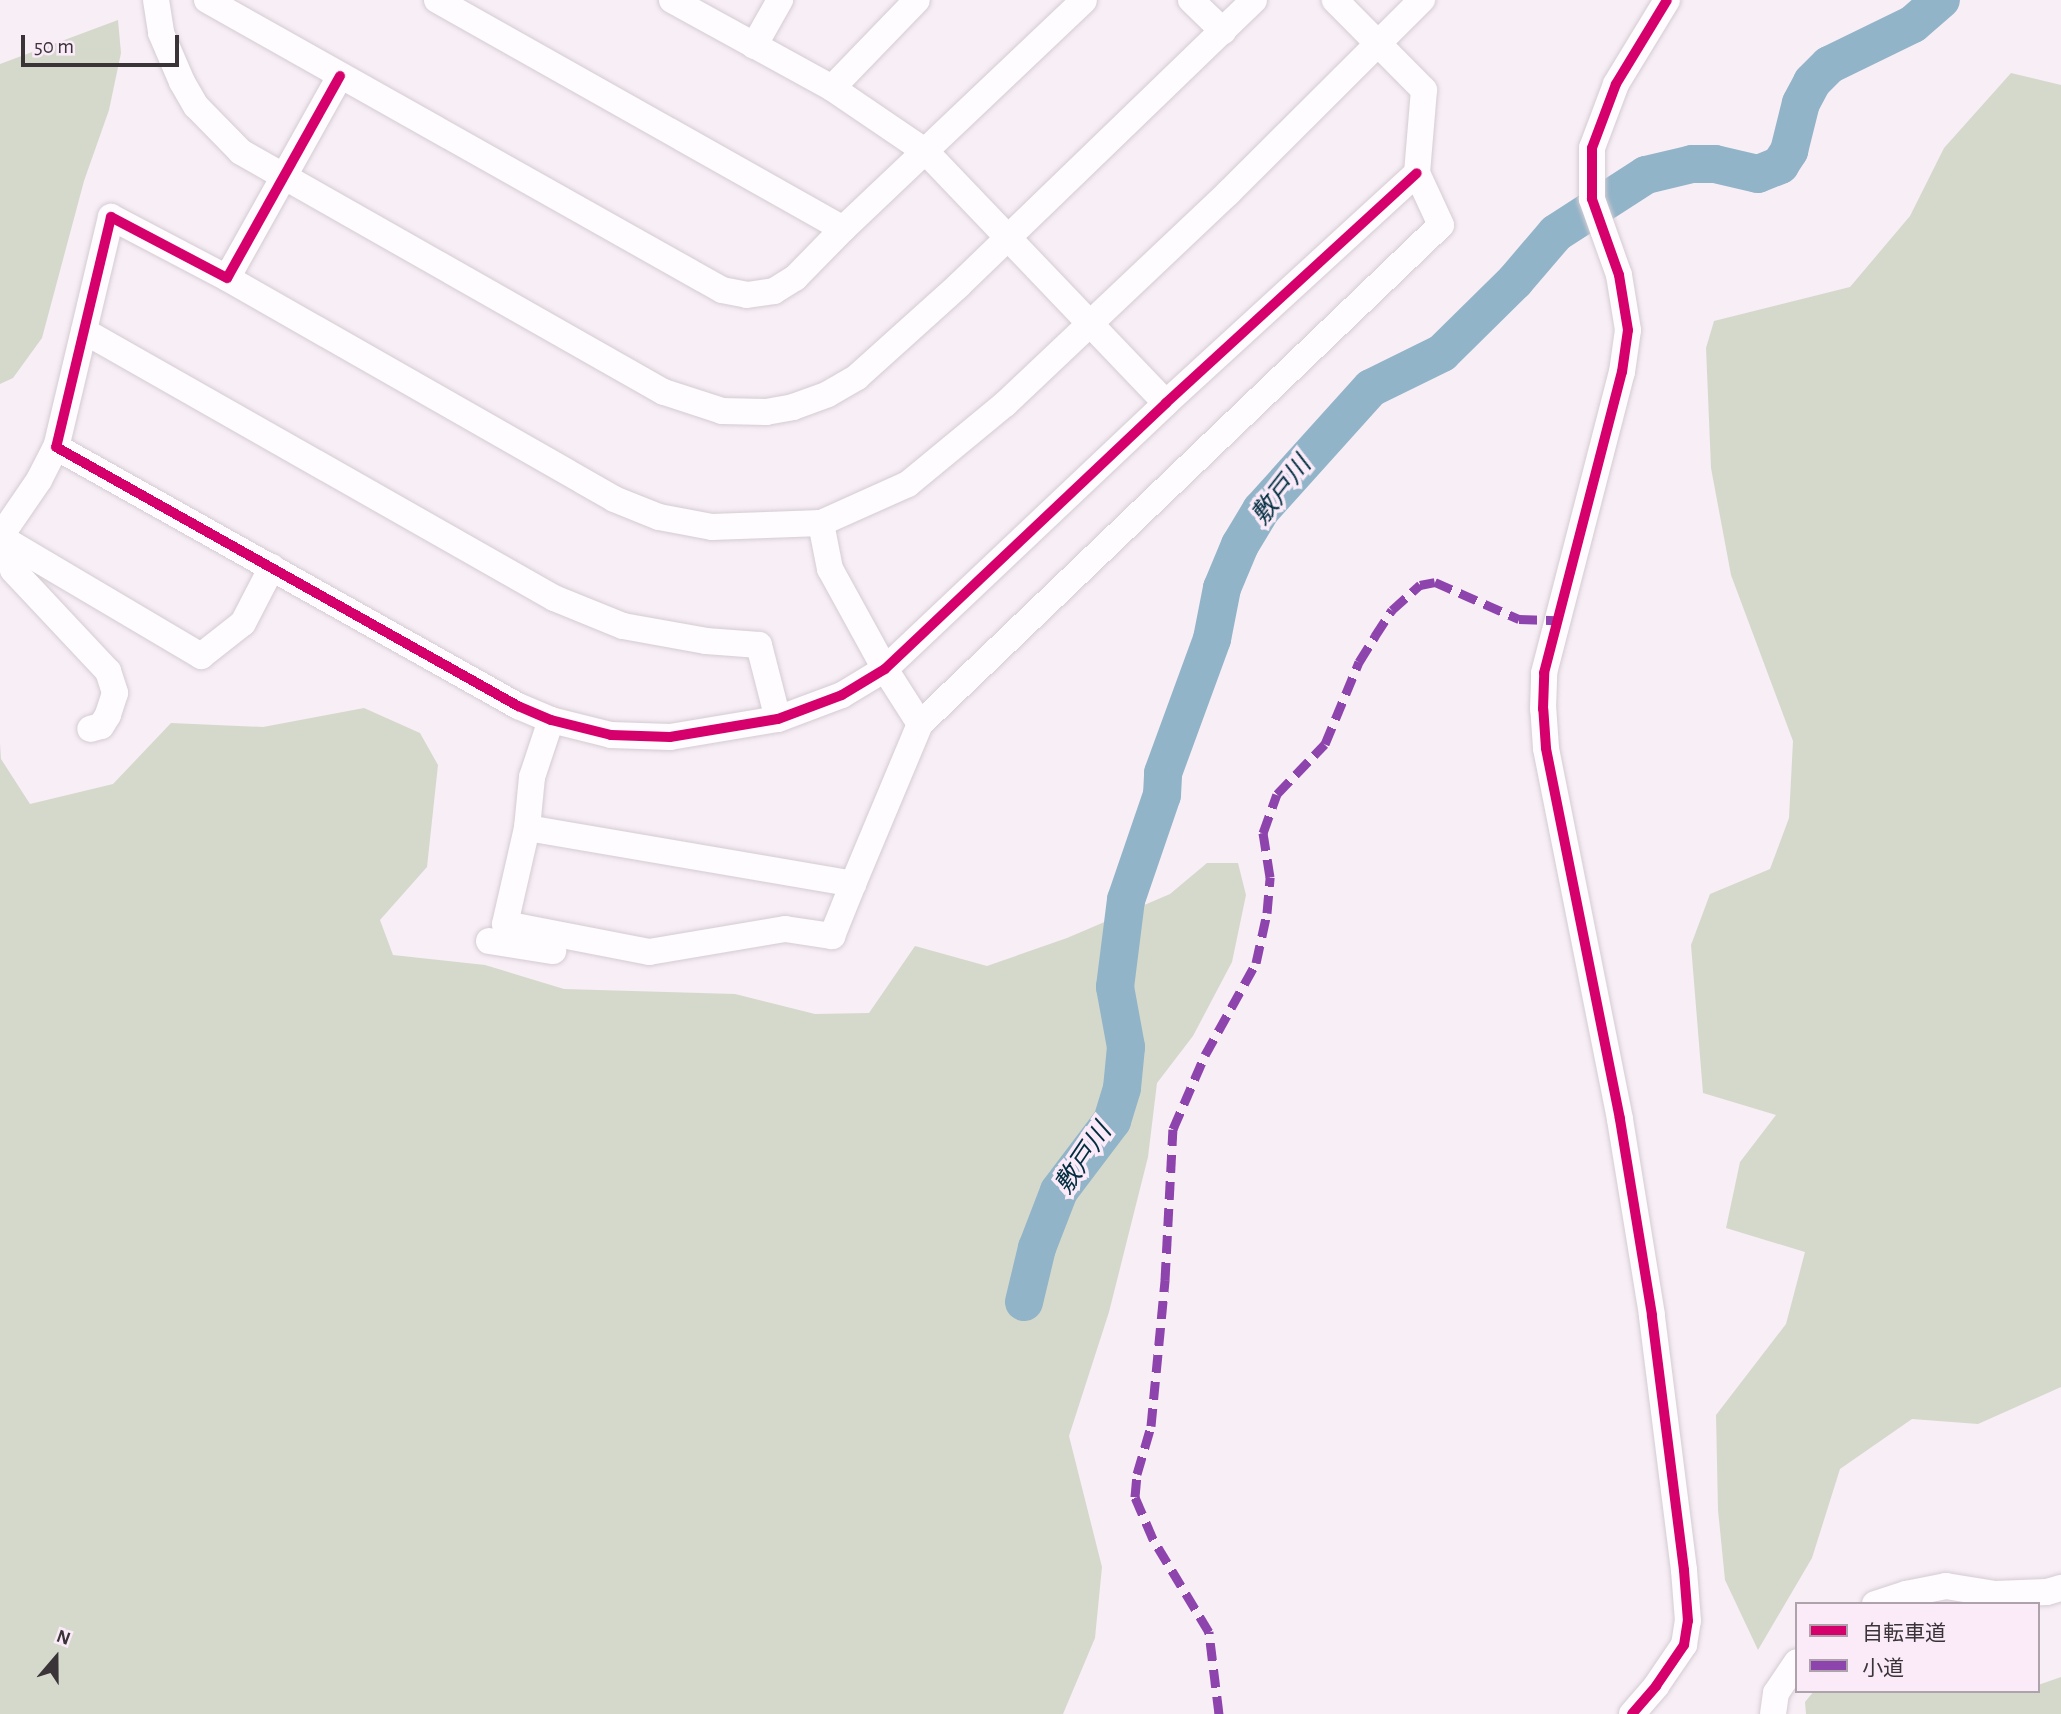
<!DOCTYPE html>
<meta charset="utf-8">
<style>
body{margin:0}
#map{position:relative;width:2061px;height:1714px;overflow:hidden;background:#f8eef6;font-family:"Alegreya Sans","Noto Sans JP",sans-serif}
div>[style]{position:absolute}
.green>*{inset:0;background:#d5d9cc}
.river>*{height:38px;margin:-19px;padding:0 19px;transform-origin:19px;border-radius:19px;background:#92b4c8}
.roads{filter:drop-shadow(0 0 2px #d4ccd2) drop-shadow(0 0 2px #d4ccd2)}
.minor>*{height:26px;margin:-13px;padding:0 13px;transform-origin:13px;border-radius:13px;background:#fefcfe}
.quiet>*{height:9px;margin-top:-4.5px;transform-origin:0;background:repeating-linear-gradient(90deg,#8e44ad 0 18px,transparent 0 27px)}
.cycleway>*{height:10px;margin:-5px;padding:0 5px;transform-origin:5px;border-radius:5px;background:#d6006c}
span{translate:-50% -50%;white-space:nowrap;text-align:center;line-height:1.15;-webkit-text-stroke:7px #fbebf9;paint-order:stroke}
.water-label{font-size:26px;color:#002e40;font-style:italic}
.legend{position:absolute;left:1795px;top:1602px;width:245px;height:91px;box-sizing:border-box;background:#fbebf9;border:2px solid #aea2ac;margin:0;padding:9px 12px;list-style:none;font-size:21px;color:#3a3439}
.legend li{display:flex;align-items:center;gap:14px;height:35px}
.legend b{width:35px;border:2px solid #aea2ac}
.north{position:absolute;left:21px;top:1623px;width:70px;height:70px;-webkit-text-stroke:5px #fbebf9;paint-order:stroke;rotate:20deg;font-size:19px;font-weight:700;line-height:28px;text-align:center;color:#3a3439}
.north::after{content:'';display:block;margin:auto;width:24px;height:32px;background:#3a3439;clip-path:polygon(50% 0,100% 100%,50% 72%,0 100%)}
.scale{position:absolute;left:21px;top:35px;width:158px;height:32px;box-sizing:border-box;border:4px solid #3a3439;border-top:0;padding-left:9px;font-size:21px;line-height:24px;white-space:nowrap;color:#3a3439;-webkit-text-stroke:5px #fbebf9;paint-order:stroke}
</style>
<div id="map">
<div class="green">
<div style="clip-path:polygon(118px 20px,121px 53px,109px 110px,84px 181px,42px 338px,13px 378px,0 384px,0 64px)"></div>
<div style="clip-path:polygon(2011px 73px,2061px 85px,2061px 1387px,1978px 1424px,1912px 1419px,1840px 1469px,1812px 1558px,1758px 1650px,1725px 1580px,1718px 1510px,1716px 1415px,1786px 1324px,1805px 1252px,1726px 1228px,1740px 1162px,1776px 1115px,1703px 1093px,1691px 945px,1710px 894px,1770px 869px,1789px 818px,1793px 741px,1731px 575px,1711px 468px,1706px 348px,1714px 321px,1850px 287px,1910px 216px,1944px 148px)"></div>
<div style="clip-path:polygon(364px 708px,420px 733px,438px 765px,427px 867px,380px 920px,393px 955px,485px 965px,564px 989px,735px 994px,815px 1014px,869px 1013px,915px 946px,987px 966px,1067px 938px,1170px 894px,1207px 863px,1238px 863px,1246px 895px,1232px 962px,1193px 1036px,1157px 1083px,1148px 1157px,1109px 1312px,1069px 1436px,1102px 1567px,1095px 1638px,1063px 1714px,0 1714px,0 743px,1px 759px,30px 804px,113px 784px,171px 723px,263px 727px)"></div>
<div style="clip-path:polygon(2061px 1677px,2061px 1714px,1806px 1714px,1805px 1702px,1814px 1691px,2038px 1691px,2038px 1685px)"></div>
</div>
<div class="river">
<div style="left:1024px;top:1302px;width:56px;rotate:-76.5deg"></div>
<div style="left:1037px;top:1248px;width:61px;rotate:-68.9deg"></div>
<div style="left:1059px;top:1191px;width:88px;rotate:-52.9deg"></div>
<div style="left:1112px;top:1121px;width:34px;rotate:-73deg"></div>
<div style="left:1122px;top:1088px;width:41px;rotate:-84.4deg"></div>
<div style="left:1126px;top:1047px;width:61px;rotate:-100.4deg"></div>
<div style="left:1115px;top:987px;width:88px;rotate:-82.8deg"></div>
<div style="left:1126px;top:900px;width:111px;rotate:-71.1deg"></div>
<div style="left:1162px;top:795px;width:22px;rotate:-87deg"></div>
<div style="left:1163px;top:773px;width:143px;rotate:-69.9deg"></div>
<div style="left:1212px;top:639px;width:52px;rotate:-78.9deg"></div>
<div style="left:1222px;top:588px;width:47px;rotate:-67.3deg"></div>
<div style="left:1240px;top:545px;width:41px;rotate:-59deg"></div>
<div style="left:1261px;top:510px;width:164px;rotate:-48deg"></div>
<div style="left:1371px;top:388px;width:79px;rotate:-26.2deg"></div>
<div style="left:1442px;top:353px;width:103px;rotate:-44.6deg"></div>
<div style="left:1515px;top:281px;width:63px;rotate:-49.5deg"></div>
<div style="left:1556px;top:233px;width:107px;rotate:-32.8deg"></div>
<div style="left:1646px;top:175px;width:47px;rotate:-13.4deg"></div>
<div style="left:1692px;top:164px;width:23px"></div>
<div style="left:1715px;top:164px;width:44px;rotate:13.1deg"></div>
<div style="left:1758px;top:174px;width:24px;rotate:-22deg"></div>
<div style="left:1780px;top:165px;width:17px;rotate:-57deg"></div>
<div style="left:1789px;top:151px;width:49px;rotate:-76deg"></div>
<div style="left:1801px;top:103px;width:24px;rotate:-62deg"></div>
<div style="left:1812px;top:82px;width:24px;rotate:-45deg"></div>
<div style="left:1829px;top:65px;width:93px;rotate:-26deg"></div>
<div style="left:1913px;top:24px;width:37px;rotate:-41deg"></div>
</div>
<div class="roads">
<div class="minor">
<div style="left:156px;top:0;width:33px;rotate:81deg"></div>
<div style="left:161px;top:33px;width:53px;rotate:66.8deg"></div>
<div style="left:182px;top:82px;width:28px;rotate:60deg"></div>
<div style="left:196px;top:106px;width:64px;rotate:45.6deg"></div>
<div style="left:241px;top:152px;width:486px;rotate:29.6deg"></div>
<div style="left:664px;top:392px;width:61px;rotate:18.1deg"></div>
<div style="left:722px;top:411px;width:44px;rotate:1.3deg"></div>
<div style="left:766px;top:412px;width:27px;rotate:-10deg"></div>
<div style="left:793px;top:407px;width:37px;rotate:-20deg"></div>
<div style="left:828px;top:394px;width:34px;rotate:-30deg"></div>
<div style="left:857px;top:377px;width:137px;rotate:-42deg"></div>
<div style="left:959px;top:285px;width:410px;rotate:-44deg"></div>
<div style="left:207px;top:0;width:591px;rotate:29.38deg"></div>
<div style="left:722px;top:290px;width:25px;rotate:11deg"></div>
<div style="left:747px;top:295px;width:27px;rotate:-8deg"></div>
<div style="left:774px;top:291px;width:25px;rotate:-32deg"></div>
<div style="left:795px;top:278px;width:69px;rotate:-45.6deg"></div>
<div style="left:437px;top:0;width:466px;rotate:29.4deg"></div>
<div style="left:843px;top:229px;width:332px;rotate:-43.5deg"></div>
<div style="left:672px;top:0;width:183px;rotate:28.8deg"></div>
<div style="left:832px;top:88px;width:114px;rotate:34.2deg"></div>
<div style="left:926px;top:152px;width:347px;rotate:46.3deg"></div>
<div style="left:1191px;top:0;width:45px;rotate:44.1deg"></div>
<div style="left:754px;top:46px;width:53px;rotate:-60.5deg"></div>
<div style="left:340px;top:76px;width:231px;rotate:119.2deg"></div>
<div style="left:227px;top:278px;width:131px;rotate:-152.3deg"></div>
<div style="left:111px;top:217px;width:236px;rotate:103.4deg"></div>
<div style="left:56px;top:447px;width:530px;rotate:29.28deg"></div>
<div style="left:518px;top:706px;width:36px;rotate:23deg"></div>
<div style="left:551px;top:720px;width:62px;rotate:14deg"></div>
<div style="left:611px;top:735px;width:59px;rotate:1.9deg"></div>
<div style="left:670px;top:737px;width:109px;rotate:-9.5deg"></div>
<div style="left:778px;top:719px;width:68px;rotate:-20.6deg"></div>
<div style="left:842px;top:695px;width:50px;rotate:-31.2deg"></div>
<div style="left:885px;top:669px;width:387px;rotate:-43.4deg"></div>
<div style="left:1166px;top:403px;width:340px;rotate:-42.5deg"></div>
<div style="left:832px;top:88px;width:122px;rotate:-46deg"></div>
<div style="left:227px;top:278px;width:446px;rotate:29.7deg"></div>
<div style="left:614px;top:499px;width:48px;rotate:21.8deg"></div>
<div style="left:659px;top:517px;width:54px;rotate:10.7deg"></div>
<div style="left:712px;top:527px;width:109px;rotate:-2.1deg"></div>
<div style="left:821px;top:523px;width:95px;rotate:-24.1deg"></div>
<div style="left:908px;top:484px;width:126px;rotate:-39.5deg"></div>
<div style="left:1005px;top:404px;width:307px;rotate:-43.4deg"></div>
<div style="left:1228px;top:193px;width:274px;rotate:-44.9deg"></div>
<div style="left:84px;top:331px;width:541px;rotate:29.6deg"></div>
<div style="left:554px;top:598px;width:74px;rotate:22.1deg"></div>
<div style="left:623px;top:626px;width:84px;rotate:10.2deg"></div>
<div style="left:706px;top:641px;width:53px;rotate:4.3deg"></div>
<div style="left:759px;top:645px;width:76px;rotate:75.6deg"></div>
<div style="left:0;top:537px;width:234px;rotate:30.6deg"></div>
<div style="left:201px;top:656px;width:53px;rotate:-38.2deg"></div>
<div style="left:243px;top:623px;width:63px;rotate:-62.6deg"></div>
<div style="left:0;top:537px;width:35px;rotate:68deg"></div>
<div style="left:13px;top:570px;width:139px;rotate:46.8deg"></div>
<div style="left:108px;top:671px;width:23px;rotate:72deg"></div>
<div style="left:115px;top:693px;width:23px;rotate:108deg"></div>
<div style="left:108px;top:715px;width:13px;rotate:122deg"></div>
<div style="left:101px;top:726px;width:11px;rotate:165deg"></div>
<div style="left:0;top:537px;width:69px;rotate:-55.6deg"></div>
<div style="left:39px;top:480px;width:37px;rotate:-63deg"></div>
<div style="left:551px;top:720px;width:60px;rotate:108.4deg"></div>
<div style="left:532px;top:777px;width:51px;rotate:95.6deg"></div>
<div style="left:527px;top:828px;width:331px;rotate:9.7deg"></div>
<div style="left:853px;top:884px;width:173px;rotate:-67.3deg"></div>
<div style="left:920px;top:724px;width:65px;rotate:-122.5deg"></div>
<div style="left:885px;top:669px;width:114px;rotate:-118.8deg"></div>
<div style="left:830px;top:569px;width:47px;rotate:-101.1deg"></div>
<div style="left:920px;top:724px;width:721px;rotate:-43.76deg"></div>
<div style="left:1441px;top:225px;width:57px;rotate:-114.8deg"></div>
<div style="left:1417px;top:173px;width:83px;rotate:-85.2deg"></div>
<div style="left:1424px;top:90px;width:127px;rotate:-134.7deg"></div>
<div style="left:527px;top:828px;width:98px;rotate:102.9deg"></div>
<div style="left:505px;top:924px;width:147px;rotate:11deg"></div>
<div style="left:649px;top:952px;width:138px;rotate:-9.6deg"></div>
<div style="left:785px;top:929px;width:48px;rotate:8.5deg"></div>
<div style="left:832px;top:936px;width:56px;rotate:-68deg"></div>
<div style="left:489px;top:941px;width:65px;rotate:8.9deg"></div>
<div style="left:1875px;top:1604px;width:33px;rotate:-18deg"></div>
<div style="left:1906px;top:1594px;width:41px;rotate:-11.3deg"></div>
<div style="left:1946px;top:1586px;width:50px;rotate:9.3deg"></div>
<div style="left:1995px;top:1594px;width:52px;rotate:-2.2deg"></div>
<div style="left:2047px;top:1592px;width:15px;rotate:-16deg"></div>
<div style="left:1632px;top:1714px;width:37px;rotate:-49deg"></div>
<div style="left:1656px;top:1686px;width:50px;rotate:-55.7deg"></div>
<div style="left:1684px;top:1645px;width:24px;rotate:-81deg"></div>
<div style="left:1688px;top:1621px;width:51px;rotate:-94.5deg"></div>
<div style="left:1684px;top:1570px;width:257px;rotate:-97.2deg"></div>
<div style="left:1652px;top:1315px;width:199px;rotate:-99.3deg"></div>
<div style="left:1620px;top:1119px;width:378px;rotate:-101.3deg"></div>
<div style="left:1546px;top:748px;width:39px;rotate:-94deg"></div>
<div style="left:1543px;top:709px;width:36px;rotate:-88deg"></div>
<div style="left:1544px;top:673px;width:311px;rotate:-75.5deg"></div>
<div style="left:1622px;top:372px;width:42px;rotate:-81.9deg"></div>
<div style="left:1628px;top:330px;width:56px;rotate:-99.3deg"></div>
<div style="left:1619px;top:275px;width:81px;rotate:-109.6deg"></div>
<div style="left:1592px;top:199px;width:51px;rotate:-90deg"></div>
<div style="left:1592px;top:148px;width:68px;rotate:-69.4deg"></div>
<div style="left:1616px;top:84px;width:98px;rotate:-58.7deg"></div>
<div style="left:1773px;top:1714px;width:21px;rotate:-82deg"></div>
<div style="left:1776px;top:1693px;width:37px;rotate:-56deg"></div>
</div>
</div>
<div class="quiet">
<div style="left:1219px;top:1714px;width:83px;rotate:-97deg"></div>
<div style="left:1209px;top:1632px;width:109px;rotate:-121.1deg"></div>
<div style="left:1153px;top:1539px;width:46px;rotate:-113.2deg"></div>
<div style="left:1135px;top:1497px;width:23px;rotate:-85deg"></div>
<div style="left:1137px;top:1474px;width:50px;rotate:-73.7deg"></div>
<div style="left:1151px;top:1426px;width:147px;rotate:-84.5deg"></div>
<div style="left:1165px;top:1280px;width:151px;rotate:-87deg"></div>
<div style="left:1173px;top:1129px;width:81px;rotate:-66.6deg"></div>
<div style="left:1205px;top:1055px;width:105px;rotate:-61deg"></div>
<div style="left:1256px;top:963px;width:51px;rotate:-77.6deg"></div>
<div style="left:1267px;top:913px;width:36px;rotate:-85deg"></div>
<div style="left:1270px;top:877px;width:45px;rotate:-99deg"></div>
<div style="left:1263px;top:833px;width:41px;rotate:-70.3deg"></div>
<div style="left:1277px;top:794px;width:69px;rotate:-46.2deg"></div>
<div style="left:1325px;top:744px;width:89px;rotate:-67.5deg"></div>
<div style="left:1359px;top:662px;width:31px;rotate:-58deg"></div>
<div style="left:1375px;top:636px;width:31px;rotate:-57deg"></div>
<div style="left:1392px;top:610px;width:38px;rotate:-42deg"></div>
<div style="left:1420px;top:585px;width:15px;rotate:-11deg"></div>
<div style="left:1435px;top:582px;width:92px;rotate:23.8deg"></div>
<div style="left:1519px;top:619px;width:38px;rotate:2deg"></div>
</div>
<div class="cycleway">
<div style="left:340px;top:76px;width:231px;rotate:119.2deg"></div>
<div style="left:227px;top:278px;width:131px;rotate:-152.3deg"></div>
<div style="left:111px;top:217px;width:236px;rotate:103.4deg"></div>
<div style="left:56px;top:447px;width:530px;rotate:29.28deg"></div>
<div style="left:518px;top:706px;width:36px;rotate:23deg"></div>
<div style="left:551px;top:720px;width:62px;rotate:14deg"></div>
<div style="left:611px;top:735px;width:59px;rotate:1.9deg"></div>
<div style="left:670px;top:737px;width:109px;rotate:-9.5deg"></div>
<div style="left:778px;top:719px;width:68px;rotate:-20.6deg"></div>
<div style="left:842px;top:695px;width:50px;rotate:-31.2deg"></div>
<div style="left:885px;top:669px;width:387px;rotate:-43.4deg"></div>
<div style="left:1166px;top:403px;width:340px;rotate:-42.5deg"></div>
<div style="left:1632px;top:1714px;width:37px;rotate:-49deg"></div>
<div style="left:1656px;top:1686px;width:50px;rotate:-55.7deg"></div>
<div style="left:1684px;top:1645px;width:24px;rotate:-81deg"></div>
<div style="left:1688px;top:1621px;width:51px;rotate:-94.5deg"></div>
<div style="left:1684px;top:1570px;width:257px;rotate:-97.2deg"></div>
<div style="left:1652px;top:1315px;width:199px;rotate:-99.3deg"></div>
<div style="left:1620px;top:1119px;width:378px;rotate:-101.3deg"></div>
<div style="left:1546px;top:748px;width:39px;rotate:-94deg"></div>
<div style="left:1543px;top:709px;width:36px;rotate:-88deg"></div>
<div style="left:1544px;top:673px;width:311px;rotate:-75.5deg"></div>
<div style="left:1622px;top:372px;width:42px;rotate:-81.9deg"></div>
<div style="left:1628px;top:330px;width:56px;rotate:-99.3deg"></div>
<div style="left:1619px;top:275px;width:81px;rotate:-109.6deg"></div>
<div style="left:1592px;top:199px;width:51px;rotate:-90deg"></div>
<div style="left:1592px;top:148px;width:68px;rotate:-69.4deg"></div>
<div style="left:1616px;top:84px;width:98px;rotate:-58.7deg"></div>
</div>
<div class="water-label">
<span style="left:1282px;top:491px;rotate:-52deg">敷戸川</span>
<span style="left:1084px;top:1159px;rotate:-56deg">敷戸川</span>
</div>
<ul class="legend">
<li><b style="height:9px;background:#d6006c"></b>自転車道</li>
<li><b style="height:9px;background:#8e44ad"></b>小道</li>
</ul>
<div class="north">N</div>
<div class="scale">50 m</div>
</div>
